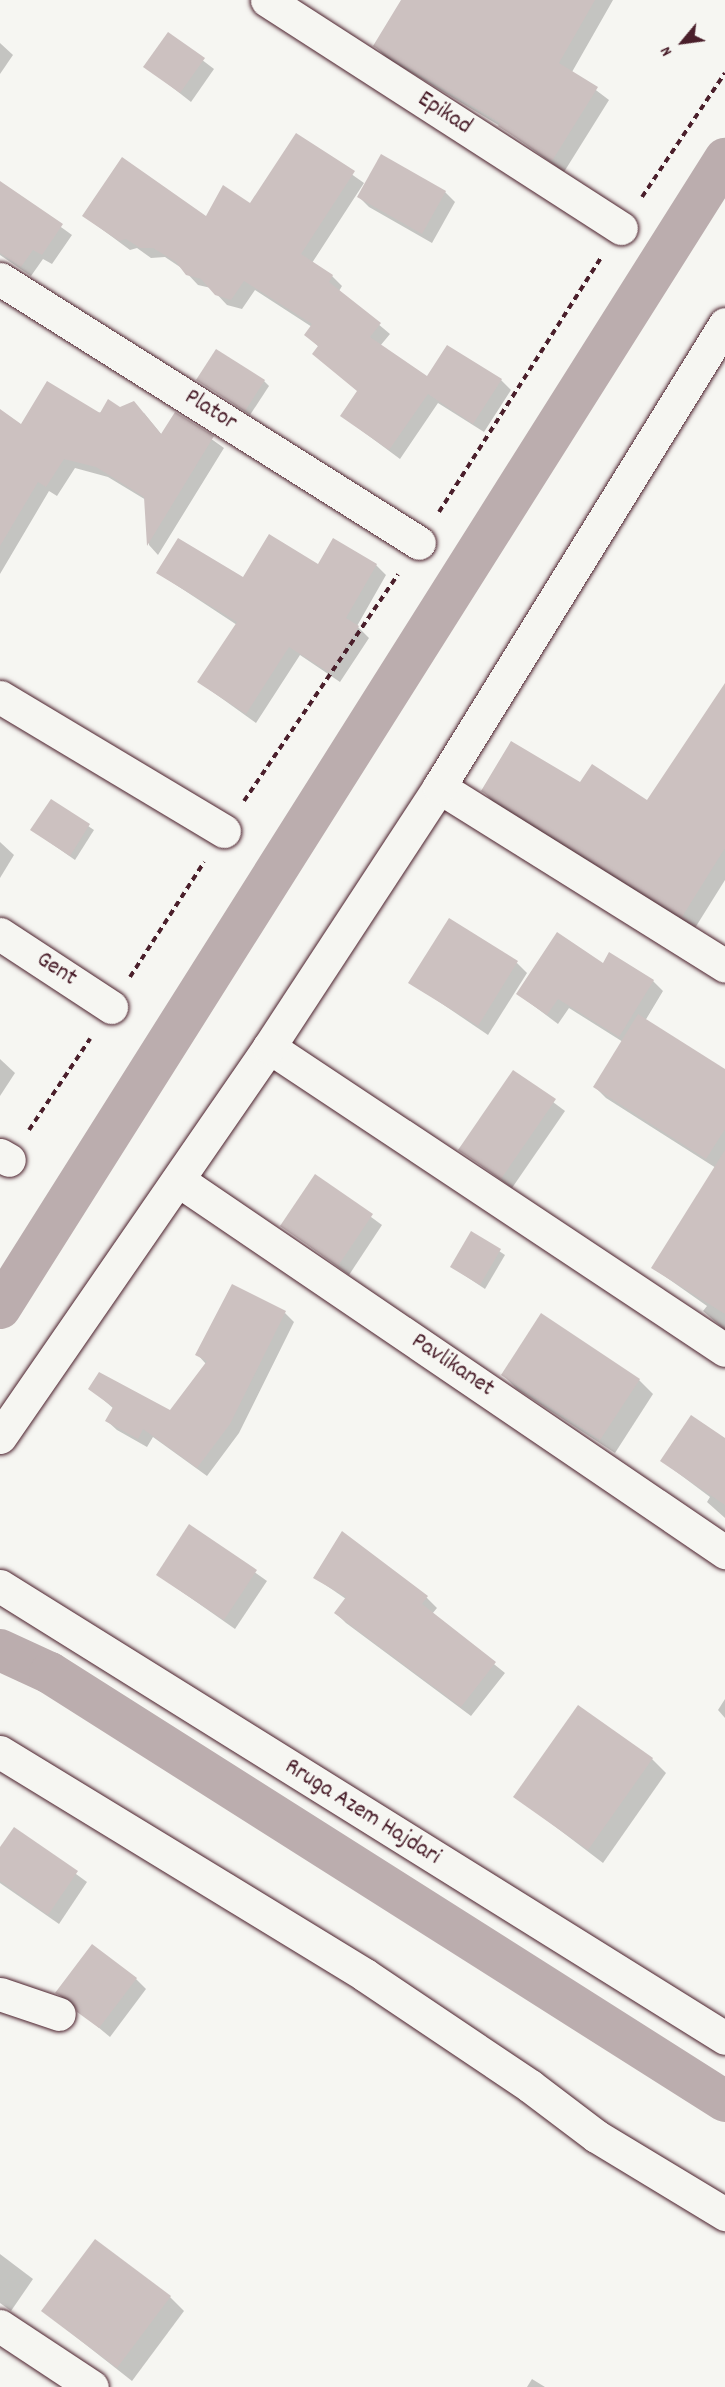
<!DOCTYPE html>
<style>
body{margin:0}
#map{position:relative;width:725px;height:2387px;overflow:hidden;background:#f6f6f2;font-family:Dekko,sans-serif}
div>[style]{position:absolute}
.shadow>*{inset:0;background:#0003}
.canal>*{height:42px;margin:-21px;padding:0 21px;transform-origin:21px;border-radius:21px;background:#bbadae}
.building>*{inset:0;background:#ccc1c0}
.path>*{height:4px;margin-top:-2px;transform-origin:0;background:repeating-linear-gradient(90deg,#4a1f2b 0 6px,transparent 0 10.5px)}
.roads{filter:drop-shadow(0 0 2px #4a1f2b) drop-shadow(0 0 2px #4a1f2b)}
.minor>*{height:33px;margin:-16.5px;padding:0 16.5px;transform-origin:16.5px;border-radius:16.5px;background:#f6f6f2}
span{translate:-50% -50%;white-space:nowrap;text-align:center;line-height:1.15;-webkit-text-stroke:4.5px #f6f6f2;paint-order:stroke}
.street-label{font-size:24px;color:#4a1f2b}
.north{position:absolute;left:653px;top:12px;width:60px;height:60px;-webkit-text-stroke:4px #f6f6f2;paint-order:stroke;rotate:241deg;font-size:16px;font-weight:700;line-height:24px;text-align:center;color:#4a1f2b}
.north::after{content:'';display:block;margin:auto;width:21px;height:27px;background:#4a1f2b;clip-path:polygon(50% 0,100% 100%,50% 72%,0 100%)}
</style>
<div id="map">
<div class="shadow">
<div style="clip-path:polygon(403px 0,613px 0,572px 72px,609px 100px,564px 172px,500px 126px,387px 58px,375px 46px)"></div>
<div style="clip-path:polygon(168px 34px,214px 69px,191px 102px,145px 66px)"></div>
<div style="clip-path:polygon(0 43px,13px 55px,0 74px)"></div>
<div style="clip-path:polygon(296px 135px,364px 183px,312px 263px,332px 276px,342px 286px,339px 291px,390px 334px,380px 346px,427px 379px,501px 380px,511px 390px,484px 432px,438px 403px,400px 459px,342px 416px,359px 392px,314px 354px,319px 347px,306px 335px,312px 327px,255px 290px,242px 309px,227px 305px,211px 288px,198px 285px,183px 269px,165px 257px,151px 258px,137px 248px,130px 250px,84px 216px,206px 218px,250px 205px)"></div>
<div style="clip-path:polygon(0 183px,72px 235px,52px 264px,43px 259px,31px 276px,0 255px)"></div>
<div style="clip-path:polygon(445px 192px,455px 202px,432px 243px,369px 207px,359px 197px)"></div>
<div style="clip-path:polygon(198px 380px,264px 381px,269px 386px,250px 415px)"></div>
<div style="clip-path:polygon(120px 409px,144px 413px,162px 435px,176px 414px,224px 448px,158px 555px,149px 545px,146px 500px,108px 477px,75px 468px,57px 496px,49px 491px,0 574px,0 411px,21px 426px)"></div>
<div style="clip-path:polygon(376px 565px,386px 575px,357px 626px,369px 638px,340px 682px,300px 655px,256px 723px,199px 682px,237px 625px,158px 573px,243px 579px,319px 566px)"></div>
<div style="clip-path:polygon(725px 689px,725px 880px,695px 928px,495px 804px,483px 791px,580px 784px,648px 802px)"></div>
<div style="clip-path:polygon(51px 801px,94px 830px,75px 860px,32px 830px)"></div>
<div style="clip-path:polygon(0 842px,14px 855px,0 878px)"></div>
<div style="clip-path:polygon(517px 963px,527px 973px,488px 1035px,410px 982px)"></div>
<div style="clip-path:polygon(603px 965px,653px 981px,663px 991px,645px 1021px,725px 1071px,725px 1330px,703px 1311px,707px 1306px,653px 1268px,716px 1168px,606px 1098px,595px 1087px,623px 1042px,569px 1008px,558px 1024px,518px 994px)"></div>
<div style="clip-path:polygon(0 1059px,15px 1073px,0 1096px)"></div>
<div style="clip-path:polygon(513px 1072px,565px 1111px,512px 1188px,460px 1150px)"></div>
<div style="clip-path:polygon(315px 1176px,382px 1225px,349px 1275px,282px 1226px)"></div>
<div style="clip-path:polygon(472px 1233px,505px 1255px,485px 1289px,452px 1267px)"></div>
<div style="clip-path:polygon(285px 1313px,294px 1322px,239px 1433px,207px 1476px,153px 1437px,147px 1447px,117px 1430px,107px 1421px,114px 1409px,90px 1388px,170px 1412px,206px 1364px,197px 1354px)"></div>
<div style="clip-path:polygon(503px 1375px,639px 1380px,653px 1394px,615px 1453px,517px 1389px)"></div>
<div style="clip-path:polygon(725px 1442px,725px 1518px,707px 1502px,710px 1497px,662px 1461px)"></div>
<div style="clip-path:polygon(189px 1526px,267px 1581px,235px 1629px,158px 1575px)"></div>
<div style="clip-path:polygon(314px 1577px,427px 1598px,437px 1608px,432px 1614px,505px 1673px,471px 1716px,346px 1623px,336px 1613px,346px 1599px)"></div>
<div style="clip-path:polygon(725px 1699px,725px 1718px,718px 1710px)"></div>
<div style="clip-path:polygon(652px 1759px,666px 1773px,603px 1863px,515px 1796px)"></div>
<div style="clip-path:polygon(14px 1829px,87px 1882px,59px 1924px,0 1883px,0 1850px)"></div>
<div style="clip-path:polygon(136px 1979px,146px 1989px,110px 2037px,57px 1993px)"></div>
<div style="clip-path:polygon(0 2254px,33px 2279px,11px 2311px,0 2303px)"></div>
<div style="clip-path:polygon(170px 2297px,184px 2311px,132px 2381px,43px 2311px)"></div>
<div style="clip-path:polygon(532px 2379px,545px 2387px,527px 2387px)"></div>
</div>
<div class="canal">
<div style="left:0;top:1308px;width:1359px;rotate:-57.75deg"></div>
<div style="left:0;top:1650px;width:55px;rotate:24.7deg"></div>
<div style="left:50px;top:1673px;width:799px;rotate:32.38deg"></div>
</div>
<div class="building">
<div style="clip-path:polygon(401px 0,595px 0,559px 63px,598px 87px,552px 161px,498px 126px,500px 123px,373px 46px)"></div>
<div style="clip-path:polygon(168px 32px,205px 58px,180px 93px,143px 67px)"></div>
<div style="clip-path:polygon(296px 133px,355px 171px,301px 254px,333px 275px,329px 282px,381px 323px,370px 337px,427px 376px,447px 345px,502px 379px,473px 424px,428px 394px,389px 450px,340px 416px,357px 391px,312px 354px,318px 346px,304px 335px,312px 324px,244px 281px,231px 300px,215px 295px,201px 279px,186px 275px,176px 262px,153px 248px,140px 248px,126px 239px,119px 241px,82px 216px,122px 157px,206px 216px,223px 185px,250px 203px)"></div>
<div style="clip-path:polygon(381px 154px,446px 191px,422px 234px,357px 197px)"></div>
<div style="clip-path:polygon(0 181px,63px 224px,42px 255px,33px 250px,21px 267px,0 253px)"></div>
<div style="clip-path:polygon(216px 349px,265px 380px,245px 411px,196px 380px)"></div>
<div style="clip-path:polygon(47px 381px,100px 413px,108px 399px,120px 407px,134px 401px,161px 434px,175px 412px,214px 436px,147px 546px,144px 497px,96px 467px,64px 459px,46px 487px,38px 482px,0 546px,0 409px,21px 424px)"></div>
<div style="clip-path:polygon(269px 534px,318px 564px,333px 538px,377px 564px,346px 618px,359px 626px,330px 673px,289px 647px,246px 714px,197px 682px,237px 622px,156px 573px,178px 538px,243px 577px)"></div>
<div style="clip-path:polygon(725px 683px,725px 848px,682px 917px,481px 791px,511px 741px,580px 782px,592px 764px,647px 800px)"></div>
<div style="clip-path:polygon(51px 799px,90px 824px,70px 856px,30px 830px)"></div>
<div style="clip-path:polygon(449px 918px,518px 961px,478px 1026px,408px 983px)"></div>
<div style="clip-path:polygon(557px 932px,603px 963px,609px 952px,654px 980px,619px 1037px,558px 999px,547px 1015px,516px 994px)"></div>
<div style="clip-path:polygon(638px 1014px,725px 1069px,725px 1129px,706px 1159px,593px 1087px)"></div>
<div style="clip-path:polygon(513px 1070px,556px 1099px,501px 1179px,458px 1150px)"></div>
<div style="clip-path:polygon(725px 1150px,725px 1314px,651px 1268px)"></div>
<div style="clip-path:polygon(315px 1174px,373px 1214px,338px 1266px,280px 1226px)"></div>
<div style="clip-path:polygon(471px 1231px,501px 1249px,480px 1285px,450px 1267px)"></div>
<div style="clip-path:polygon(232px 1284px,286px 1311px,230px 1424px,197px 1468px,143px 1429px,138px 1439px,105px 1421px,113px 1407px,88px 1389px,99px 1372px,170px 1410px,207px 1361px,195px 1355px)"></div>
<div style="clip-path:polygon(541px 1313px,640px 1379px,600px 1440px,501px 1375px)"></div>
<div style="clip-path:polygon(691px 1415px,725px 1438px,725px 1505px,660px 1461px)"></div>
<div style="clip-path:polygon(189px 1524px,257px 1570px,224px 1620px,156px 1575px)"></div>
<div style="clip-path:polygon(342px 1531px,428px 1596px,422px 1604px,496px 1662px,461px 1707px,334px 1613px,346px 1597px,313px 1578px)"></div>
<div style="clip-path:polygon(578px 1705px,653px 1758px,588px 1850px,513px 1797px)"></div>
<div style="clip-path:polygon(14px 1827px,78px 1871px,48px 1915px,0 1881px,0 1847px)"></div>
<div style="clip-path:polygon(92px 1944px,137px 1978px,99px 2028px,77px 2012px,73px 2001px,55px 1993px)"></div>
<div style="clip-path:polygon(95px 2239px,171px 2296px,117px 2368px,41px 2311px)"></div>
</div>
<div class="path">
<div style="left:642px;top:197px;width:149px;rotate:-56.2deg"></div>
<div style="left:439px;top:512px;width:301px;rotate:-57.5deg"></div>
<div style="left:244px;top:801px;width:274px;rotate:-55.8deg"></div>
<div style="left:130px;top:977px;width:137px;rotate:-57.2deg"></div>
<div style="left:29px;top:1130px;width:110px;rotate:-56.2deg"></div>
</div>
<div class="roads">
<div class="minor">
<div style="left:267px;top:0;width:421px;rotate:32.8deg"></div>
<div style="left:0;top:279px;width:495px;rotate:32.2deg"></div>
<div style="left:0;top:697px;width:261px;rotate:30.9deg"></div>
<div style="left:439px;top:787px;width:337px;rotate:32deg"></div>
<div style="left:0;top:934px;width:133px;rotate:33.3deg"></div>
<div style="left:269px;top:1047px;width:547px;rotate:33.6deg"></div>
<div style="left:0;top:1155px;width:10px;rotate:29deg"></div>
<div style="left:178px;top:1180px;width:662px;rotate:34.22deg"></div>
<div style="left:0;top:1437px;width:474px;rotate:-55.4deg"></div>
<div style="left:269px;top:1047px;width:311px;rotate:-56.8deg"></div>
<div style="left:439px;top:787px;width:544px;rotate:-58.3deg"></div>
<div style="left:0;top:1586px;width:854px;rotate:31.94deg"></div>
<div style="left:0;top:1752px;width:428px;rotate:31.4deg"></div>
<div style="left:365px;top:1975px;width:199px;rotate:33.9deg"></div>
<div style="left:530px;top:2086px;width:83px;rotate:37.1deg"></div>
<div style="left:596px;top:2136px;width:151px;rotate:31.2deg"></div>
<div style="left:0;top:1994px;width:62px;rotate:18.7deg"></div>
<div style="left:0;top:2326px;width:110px;rotate:33.5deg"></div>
</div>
</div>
<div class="street-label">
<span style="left:444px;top:114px;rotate:33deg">Epikad</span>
<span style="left:210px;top:411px;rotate:32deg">Plator</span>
<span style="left:56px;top:970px;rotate:33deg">Gent</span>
<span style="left:452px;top:1366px;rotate:34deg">Pavlikanet</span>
<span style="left:362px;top:1813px;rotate:32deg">Rruga Azem Hajdari</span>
</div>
<div class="north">N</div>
</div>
